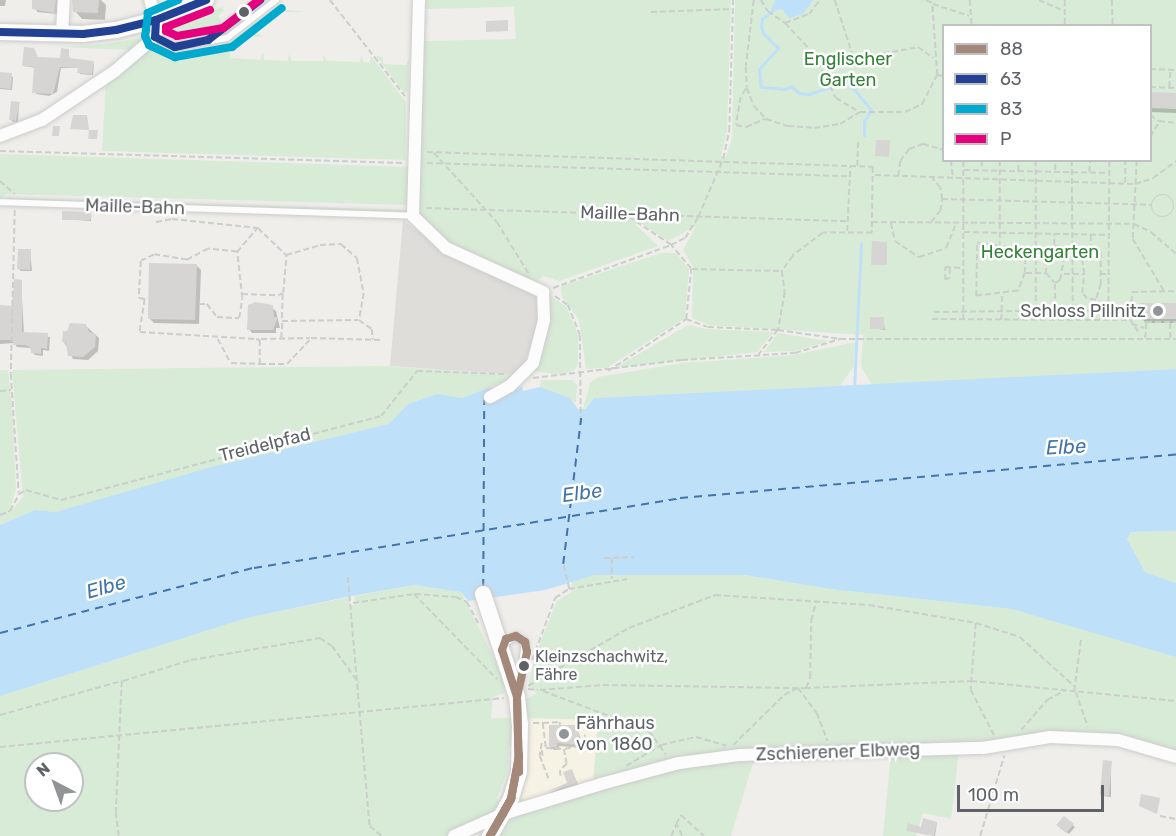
<!DOCTYPE html>
<meta charset="utf-8">
<style>
body{margin:0}
#map{position:relative;width:1176px;height:836px;overflow:hidden;background:#efeeea;font-family:Rubik,sans-serif}
div>[style]{position:absolute}
.commercial>*{inset:0;background:#f7f3e4}
.industrial>*{inset:0;background:#dfddda}
.green>*{inset:0;background:#d8ebd6}
.water>*{inset:0;background:#bfe0f9}
.shadow>*{inset:0;background:#0003}
.stream>*{height:3px;margin:-1.5px;padding:0 1.5px;transform-origin:1.5px;border-radius:1.5px;background:#bfe0f9}
.ferry>*{height:1.5px;margin-top:-0.75px;transform-origin:0;background:repeating-linear-gradient(90deg,#4174aa 0 8px,transparent 0 14px)}
.building>*{inset:0;background:#d6d5d3}
.path>*{height:1.5px;margin-top:-0.75px;transform-origin:0;background:repeating-linear-gradient(90deg,#cacfcc 0 6px,transparent 0 9px)}
.path>.ring{margin:-0.75px;padding:0;box-sizing:content-box;background:none;border:1.5px solid #cacfcc;border-radius:50%}
.roads{filter:drop-shadow(0 0 2px #cbcccc) drop-shadow(0 0 2px #cbcccc)}
.lane>*{height:6px;margin:-3px;padding:0 3px;transform-origin:3px;border-radius:3px;background:#fdfcfc}
.street>*{height:12px;margin:-6px;padding:0 6px;transform-origin:6px;border-radius:6px;background:#fdfcfc}
.secondary>*{height:16px;margin:-8px;padding:0 8px;transform-origin:8px;border-radius:8px;background:#fdfcfc}
.bus-1>*{height:8px;margin:-4px;padding:0 4px;transform-origin:4px;border-radius:4px;background:#a4897a}
.bus-2>*{height:8px;margin:-4px;padding:0 4px;transform-origin:4px;border-radius:4px;background:#224193}
.bus-3>*{height:8px;margin:-4px;padding:0 4px;transform-origin:4px;border-radius:4px;background:#00a9ce}
.bus-4>*{height:8px;margin:-4px;padding:0 4px;transform-origin:4px;border-radius:4px;background:#e5007d}
.dots>*{width:16px;height:16px;translate:-50% -50%;box-sizing:border-box;border:3px solid #fff;border-radius:50%}
span{translate:-50% -50%;white-space:nowrap;text-align:center;line-height:1.15;-webkit-text-stroke:5px #fff;paint-order:stroke}
.bus-label{font-size:16px;color:#5f6368}
.left{translate:0 -50%;text-align:left}
.park-label{font-size:18px;color:#348238}
.street-label{font-size:18px;color:#5f6368}
.poi-label{font-size:18px;color:#5f6368}
.right{translate:-100% -50%;text-align:right}
.water-label{font-size:20px;color:#4174aa;font-style:italic}
.legend{position:absolute;left:942px;top:24px;width:210px;height:138px;box-sizing:border-box;background:#fff;border:2px solid #bfc1c3;margin:0;padding:8px 10px;list-style:none;font-size:18px;color:#5f6368}
.legend li{display:flex;align-items:center;gap:12px;height:30px}
.legend b{width:30px;border:2px solid #bfc1c3}
.north{position:absolute;left:24px;top:752px;width:60px;height:60px;box-sizing:border-box;background:#fff;border:2px solid #bfc1c3;border-radius:50%;rotate:319deg;font-size:16px;font-weight:700;line-height:24px;text-align:center;color:#5f6368}
.north::after{content:'';display:block;margin:auto;width:21px;height:27px;background:#919496;clip-path:polygon(50% 0,100% 100%,50% 72%,0 100%)}
.scale{position:absolute;left:957px;top:785px;width:147px;height:27px;box-sizing:border-box;border:3px solid #5f6368;border-top:0;padding-left:8px;font-size:18px;line-height:21px;white-space:nowrap;color:#5f6368;-webkit-text-stroke:4px #fff;paint-order:stroke}
</style>
<div id="map">
<div class="commercial">
<div style="clip-path:polygon(525px 718px,599px 720px,593px 783px,518px 809px)"></div>
</div>
<div class="industrial">
<div style="clip-path:polygon(403px 220px,425px 236px,538px 295px,540px 320px,520px 375px,390px 366px)"></div>
</div>
<div class="green">
<div style="clip-path:polygon(evenodd,426px 0,731px 0,727px 132px,721px 156px,726px 157px,732px 138px,735px 0,1176px 0,1176px 369px,872px 385px,861px 366px,863px 335px,709px 325px,692px 318px,693px 267px,683px 250px,696px 226px,668px 241px,642px 224px,635px 224px,658px 246px,559px 281px,544px 276px,537px 281px,489px 267px,447px 245px,421px 218px,418px 210px,424px 41px,516px 39px,514px 7px,425px 9px,426px 0,944px 26px,1150px 26px,1150px 160px,944px 160px,944px 26px)"></div>
<div style="clip-path:polygon(280px 4px,286px 10px,307px 12px,275px 12px,274px 18px,267px 18px,255px 27px,255px 32px,263px 37px,243px 36px,242px 42px,231px 46px,230px 58px,260px 60px,263px 52px,264px 60px,288px 61px,289px 54px,292px 61px,323px 61px,324px 55px,327px 61px,360px 62px,361px 56px,364px 62px,370px 63px,371px 56px,406px 102px,406px 160px,102px 151px,106px 81px,151px 48px,207px 51px,236px 37px)"></div>
<div style="clip-path:polygon(222px 7px,224px 11px,218px 16px,223px 24px,218px 27px,175px 40px,167px 32px,169px 27px)"></div>
<div style="clip-path:polygon(147px 37px,131px 50px,61px 47px,105px 44px)"></div>
<div style="clip-path:polygon(376px 56px,383px 57px,383px 64px,406px 65px,409px 58px,408px 91px,404px 93px)"></div>
<div style="clip-path:polygon(0 154px,410px 167px,408px 205px,7px 194px,0 198px)"></div>
<div style="clip-path:polygon(9px 198px,408px 210px,408px 213px,9px 201px)"></div>
<div style="clip-path:polygon(661px 253px,676px 253px,689px 269px,685px 318px,607px 368px,586px 369px,579px 320px,562px 297px,561px 286px)"></div>
<div style="clip-path:polygon(550px 296px,566px 306px,578px 335px,578px 365px,573px 371px,562px 375px,535px 371px,548px 332px)"></div>
<div style="clip-path:polygon(688px 325px,707px 329px,774px 332px,757px 352px,615px 368px)"></div>
<div style="clip-path:polygon(778px 333px,815px 339px,829px 341px,795px 351px,764px 352px)"></div>
<div style="clip-path:polygon(855px 342px,854px 366px,840px 386px,594px 398px,583px 409px,590px 383px,598px 377px,682px 363px,794px 355px)"></div>
<div style="clip-path:polygon(383px 366px,520px 375px,462px 398px,437px 394px,408px 404px,389px 424px,56px 512px,35px 510px,0 525px,0 370px,8px 370px,13px 419px,16px 488px,9px 514px,23px 497px,12px 370px)"></div>
<div style="clip-path:polygon(541px 380px,572px 380px,577px 385px,576px 402px,540px 387px)"></div>
<div style="clip-path:polygon(1176px 531px,1176px 583px,1145px 572px,1127px 539px,1131px 532px)"></div>
<div style="clip-path:polygon(595px 575px,745px 575px,830px 589px,1012px 609px,1168px 653px,1176px 657px,1176px 755px,1138px 742px,1006px 743px,755px 756px,731px 836px,501px 836px,518px 809px,593px 783px,598px 720px,525px 718px,526px 699px,537px 693px,528px 686px,535px 656px,557px 601px,571px 592px,572px 581px)"></div>
<div style="clip-path:polygon(evenodd,414px 585px,461px 592px,506px 683px,504px 693px,493px 697px,491px 718px,511px 718px,516px 745px,509px 746px,507px 773px,497px 798px,500px 807px,489px 816px,446px 836px,0 836px,0 696px,247px 618px,350px 597px,351px 605px,355px 605px,354px 596px,414px 585px,36px 764px,72px 764px,72px 800px,36px 800px,36px 764px)"></div>
<div style="clip-path:polygon(959px 751px,951px 819px,923px 813px,916px 836px,883px 836px,891px 753px)"></div>
</div>
<div class="water">
<div style="clip-path:polygon(775px 0,813px 0,803px 14px,789px 18px,782px 9px,771px 11px)"></div>
<div style="clip-path:polygon(1176px 369px,1176px 531px,1131px 532px,1127px 539px,1145px 572px,1176px 583px,1176px 657px,1012px 609px,830px 589px,745px 575px,595px 575px,545px 590px,468px 601px,461px 592px,414px 585px,351px 596px,247px 618px,0 696px,0 525px,35px 510px,56px 512px,208px 468px,389px 424px,408px 404px,437px 394px,462px 398px,490px 387px,497px 399px,522px 386px,523px 391px,540px 387px,570px 398px,578px 409px,585px 409px,594px 398px)"></div>
</div>
<div class="shadow">
<div style="clip-path:polygon(0 0,6px 0,5px 6px,0 6px)"></div>
<div style="clip-path:polygon(34px 0,61px 0,57px 14px,37px 12px)"></div>
<div style="clip-path:polygon(76px 0,101px 0,106px 5px,105px 20px,82px 19px,75px 11px)"></div>
<div style="clip-path:polygon(68px 50px,70px 60px,94px 64px,93px 75px,80px 74px,79px 68px,61px 68px,57px 92px,49px 96px,36px 94px,36px 68px,24px 66px,38px 58px,61px 59px)"></div>
<div style="clip-path:polygon(0 74px,13px 77px,12px 90px,0 89px)"></div>
<div style="clip-path:polygon(1150px 93px,1176px 94px,1176px 113px,1150px 112px)"></div>
<div style="clip-path:polygon(19px 103px,18px 122px,13px 122px,11px 120px)"></div>
<div style="clip-path:polygon(91px 215px,91px 221px,63px 219px)"></div>
<div style="clip-path:polygon(30px 251px,32px 271px,21px 271px,19px 269px)"></div>
<div style="clip-path:polygon(196px 265px,201px 270px,199px 324px,154px 323px,149px 318px)"></div>
<div style="clip-path:polygon(21px 281px,24px 334px,50px 337px,49px 351px,43px 350px,43px 356px,35px 355px,30px 348px,17px 347px,14px 343px,0 344px,0 307px,14px 308px)"></div>
<div style="clip-path:polygon(267px 304px,276px 311px,280px 328px,276px 328px,276px 333px,252px 333px,249px 329px,249px 306px)"></div>
<div style="clip-path:polygon(1176px 304px,1176px 323px,1146px 323px,1142px 319px)"></div>
<div style="clip-path:polygon(883px 319px,885px 330px,872px 328px)"></div>
<div style="clip-path:polygon(86px 326px,99px 338px,98px 351px,88px 360px,73px 359px,64px 342px,69px 327px)"></div>
<div style="clip-path:polygon(578px 727px,582px 748px,559px 746px,560px 750px,554px 750px,550px 747px)"></div>
<div style="clip-path:polygon(1111px 762px,1111px 797px,1103px 796px,1101px 794px)"></div>
<div style="clip-path:polygon(572px 771px,579px 786px,551px 795px,549px 793px,568px 784px)"></div>
<div style="clip-path:polygon(1064px 818px,1075px 827px,1069px 834px,1058px 825px)"></div>
<div style="clip-path:polygon(937px 823px,935px 836px,907px 830px,922px 829px)"></div>
</div>
<div class="stream">
<div style="left:773px;top:10px;width:14px;rotate:141deg"></div>
<div style="left:762px;top:19px;width:8px;rotate:97deg"></div>
<div style="left:761px;top:27px;width:8px;rotate:67deg"></div>
<div style="left:764px;top:34px;width:20px;rotate:45deg"></div>
<div style="left:778px;top:48px;width:28px;rotate:132deg"></div>
<div style="left:759px;top:69px;width:18px;rotate:84deg"></div>
<div style="left:761px;top:87px;width:24px;rotate:5deg"></div>
<div style="left:785px;top:89px;width:7px;rotate:-27deg"></div>
<div style="left:791px;top:86px;width:11px;rotate:41deg"></div>
<div style="left:799px;top:93px;width:10px;rotate:6deg"></div>
<div style="left:809px;top:94px;width:40px;rotate:-18.9deg"></div>
<div style="left:847px;top:81px;width:38px;rotate:50deg"></div>
<div style="left:871px;top:110px;width:13px;rotate:122deg"></div>
<div style="left:864px;top:121px;width:14px;rotate:90deg"></div>
<div style="left:854px;top:388px;width:145px;rotate:-87.2deg"></div>
</div>
<div class="ferry">
<div style="left:563px;top:564px;width:147px;rotate:-83deg"></div>
<div style="left:483px;top:587px;width:187px;rotate:-89.7deg"></div>
<div style="left:0;top:633px;width:262px;rotate:-14.4deg"></div>
<div style="left:254px;top:568px;width:432px;rotate:-9.3deg"></div>
<div style="left:680px;top:498px;width:498px;rotate:-5deg"></div>
</div>
<div class="building">
<div style="clip-path:polygon(32px 0,56px 0,54px 13px,32px 9px)"></div>
<div style="clip-path:polygon(72px 0,99px 0,98px 13px,73px 12px)"></div>
<div style="clip-path:polygon(508px 20px,508px 31px,486px 32px,486px 21px)"></div>
<div style="clip-path:polygon(24px 47px,34px 48px,38px 57px,60px 58px,61px 48px,69px 49px,69px 58px,94px 61px,92px 74px,77px 73px,78px 68px,60px 67px,53px 94px,32px 93px,34px 67px,22px 66px)"></div>
<div style="clip-path:polygon(0 72px,12px 73px,11px 89px,0 88px)"></div>
<div style="clip-path:polygon(1150px 92px,1176px 93px,1176px 109px,1150px 108px)"></div>
<div style="clip-path:polygon(11px 101px,20px 102px,16px 121px,9px 120px)"></div>
<div style="clip-path:polygon(73px 115px,87px 115px,89px 130px,98px 130px,97px 139px,88px 139px,89px 130px,70px 129px)"></div>
<div style="clip-path:polygon(53px 126px,60px 126px,59px 136px,52px 136px)"></div>
<div style="clip-path:polygon(876px 140px,890px 140px,889px 157px,875px 156px)"></div>
<div style="clip-path:polygon(62px 211px,90px 212px,92px 216px,90px 220px,62px 220px)"></div>
<div style="clip-path:polygon(872px 241px,887px 242px,887px 265px,871px 265px)"></div>
<div style="clip-path:polygon(18px 249px,31px 249px,30px 270px,17px 269px)"></div>
<div style="clip-path:polygon(149px 263px,197px 264px,195px 320px,148px 319px)"></div>
<div style="clip-path:polygon(14px 279px,22px 280px,22px 332px,48px 333px,47px 349px,41px 348px,41px 354px,31px 353px,31px 348px,26px 345px,13px 345px,13px 340px,0 340px,0 305px,12px 306px)"></div>
<div style="clip-path:polygon(255px 302px,273px 305px,274px 317px,278px 317px,273px 330px,247px 330px,248px 305px)"></div>
<div style="clip-path:polygon(1140px 303px,1176px 303px,1176px 319px,1140px 319px)"></div>
<div style="clip-path:polygon(870px 317px,884px 317px,884px 329px,870px 329px)"></div>
<div style="clip-path:polygon(70px 323px,86px 324px,89px 332px,96px 334px,95px 347px,83px 357px,68px 356px,66px 343px,62px 342px,63px 331px,67px 331px)"></div>
<div style="clip-path:polygon(549px 725px,579px 725px,579px 745px,557px 743px,557px 747px,549px 747px)"></div>
<div style="clip-path:polygon(1103px 760px,1112px 761px,1109px 796px,1100px 795px)"></div>
<div style="clip-path:polygon(572px 769px,577px 783px,546px 792px,567px 783px,563px 772px)"></div>
<div style="clip-path:polygon(1141px 794px,1160px 798px,1157px 814px,1139px 806px)"></div>
<div style="clip-path:polygon(1064px 816px,1074px 824px,1066px 833px,1056px 825px)"></div>
<div style="clip-path:polygon(923px 818px,937px 822px,934px 836px,906px 831px,908px 823px,921px 827px)"></div>
</div>
<div class="path">
<div style="left:330px;top:0;width:122px;rotate:52deg"></div>
<div style="left:754px;top:0;width:67px;rotate:96.8deg"></div>
<div style="left:746px;top:67px;width:21px;rotate:87deg"></div>
<div style="left:747px;top:88px;width:19px;rotate:69deg"></div>
<div style="left:754px;top:106px;width:18px;rotate:47deg"></div>
<div style="left:766px;top:119px;width:23px;rotate:18deg"></div>
<div style="left:788px;top:126px;width:26px;rotate:4deg"></div>
<div style="left:814px;top:128px;width:26px;rotate:-9deg"></div>
<div style="left:840px;top:124px;width:23px;rotate:-31deg"></div>
<div style="left:860px;top:112px;width:45px"></div>
<div style="left:905px;top:112px;width:19px;rotate:-25deg"></div>
<div style="left:922px;top:104px;width:33px;rotate:-63deg"></div>
<div style="left:937px;top:75px;width:72px;rotate:-94deg"></div>
<div style="left:932px;top:3px;width:10px;rotate:-163deg"></div>
<div style="left:761px;top:0;width:13px;rotate:58deg"></div>
<div style="left:768px;top:11px;width:21px;rotate:35deg"></div>
<div style="left:785px;top:23px;width:26px;rotate:-21deg"></div>
<div style="left:809px;top:14px;width:18px;rotate:-52deg"></div>
<div style="left:835px;top:0;width:59px;rotate:72.2deg"></div>
<div style="left:970px;top:0;width:26px;rotate:86deg"></div>
<div style="left:1039px;top:0;width:27px;rotate:24deg"></div>
<div style="left:1065px;top:0;width:26px;rotate:90deg"></div>
<div style="left:1112px;top:0;width:26px;rotate:88deg"></div>
<div style="left:933px;top:4px;width:38px;rotate:18deg"></div>
<div style="left:651px;top:12px;width:82px;rotate:-2.1deg"></div>
<div style="left:785px;top:23px;width:42px;rotate:46.9deg"></div>
<div style="left:814px;top:54px;width:49px;rotate:63.4deg"></div>
<div style="left:836px;top:98px;width:27px;rotate:31deg"></div>
<div style="left:821px;top:65px;width:99px;rotate:-10.5deg"></div>
<div style="left:918px;top:47px;width:19px;rotate:35deg"></div>
<div style="left:1150px;top:69px;width:26px;rotate:2deg"></div>
<div style="left:937px;top:75px;width:7px;rotate:8deg"></div>
<div style="left:1150px;top:87px;width:26px;rotate:2deg"></div>
<div style="left:1169px;top:87px;width:16px;rotate:-86deg"></div>
<div style="left:746px;top:89px;width:9px;rotate:122deg"></div>
<div style="left:741px;top:97px;width:28px;rotate:100deg"></div>
<div style="left:736px;top:125px;width:10px;rotate:11deg"></div>
<div style="left:746px;top:127px;width:21px;rotate:-23deg"></div>
<div style="left:1150px;top:115px;width:11px;rotate:34deg"></div>
<div style="left:1159px;top:121px;width:17px;rotate:7deg"></div>
<div style="left:1150px;top:137px;width:17px;rotate:-59deg"></div>
<div style="left:0;top:151px;width:404px;rotate:1.7deg"></div>
<div style="left:427px;top:152px;width:446px;rotate:1.9deg"></div>
<div style="left:873px;top:167px;width:66px;rotate:90.9deg"></div>
<div style="left:872px;top:233px;width:49px;rotate:180deg"></div>
<div style="left:823px;top:233px;width:38px;rotate:143deg"></div>
<div style="left:793px;top:256px;width:19px;rotate:126deg"></div>
<div style="left:782px;top:271px;width:21px;rotate:82deg"></div>
<div style="left:785px;top:292px;width:39px;rotate:100deg"></div>
<div style="left:778px;top:330px;width:31px;rotate:128deg"></div>
<div style="left:434px;top:153px;width:93px;rotate:47.6deg"></div>
<div style="left:497px;top:222px;width:61px;rotate:58.4deg"></div>
<div style="left:951px;top:160px;width:16px;rotate:83deg"></div>
<div style="left:982px;top:160px;width:9px;rotate:90deg"></div>
<div style="left:1000px;top:160px;width:84px;rotate:90deg"></div>
<div style="left:1009px;top:160px;width:17px"></div>
<div style="left:1036px;top:160px;width:159px;rotate:90deg"></div>
<div style="left:1051px;top:160px;width:5px"></div>
<div style="left:1072px;top:160px;width:159px;rotate:89.6deg"></div>
<div style="left:1137px;top:160px;width:79px;rotate:92.9deg"></div>
<div style="left:1133px;top:239px;width:61px;rotate:59.2deg"></div>
<div style="left:427px;top:163px;width:423px;rotate:1.8deg"></div>
<div style="left:857px;top:166px;width:27px;rotate:-88deg"></div>
<div style="left:964px;top:170px;width:145px;rotate:1.2deg"></div>
<div style="left:1055px;top:170px;width:9px;rotate:-90deg"></div>
<div style="left:1018px;top:171px;width:9px;rotate:-90deg"></div>
<div style="left:1089px;top:172px;width:12px;rotate:-85deg"></div>
<div style="left:875px;top:175px;width:260px;rotate:2deg"></div>
<div style="left:1135px;top:184px;width:19px;rotate:-18deg"></div>
<div style="left:1153px;top:178px;width:29px;rotate:-36deg"></div>
<div style="left:898px;top:176px;width:15px;rotate:-82deg"></div>
<div style="left:900px;top:161px;width:15px;rotate:-53deg"></div>
<div style="left:909px;top:149px;width:15px;rotate:-20deg"></div>
<div style="left:923px;top:144px;width:22px;rotate:16deg"></div>
<div style="left:0;top:181px;width:20px;rotate:41deg"></div>
<div style="left:1125px;top:183px;width:23px;rotate:-90deg"></div>
<div class="ring" style="left:1152px;top:195px;width:20.5px;height:20.5px"></div>
<div style="left:942px;top:199px;width:210px;rotate:1.6deg"></div>
<div style="left:426px;top:208px;width:422px;rotate:1.8deg"></div>
<div style="left:15px;top:210px;width:164px;rotate:91.4deg"></div>
<div style="left:11px;top:374px;width:119px;rotate:86.2deg"></div>
<div style="left:156px;top:222px;width:16px;rotate:-11deg"></div>
<div style="left:172px;top:219px;width:86px;rotate:6deg"></div>
<div style="left:258px;top:228px;width:39px;rotate:44deg"></div>
<div style="left:872px;top:222px;width:262px;rotate:0.4deg"></div>
<div style="left:1134px;top:224px;width:19px;rotate:25deg"></div>
<div style="left:1151px;top:232px;width:33px;rotate:41deg"></div>
<div style="left:931px;top:222px;width:14px;rotate:-51deg"></div>
<div style="left:940px;top:211px;width:12px;rotate:-81deg"></div>
<div style="left:942px;top:199px;width:11px;rotate:-100deg"></div>
<div style="left:940px;top:188px;width:14px;rotate:-129deg"></div>
<div style="left:891px;top:223px;width:18px;rotate:77deg"></div>
<div style="left:895px;top:241px;width:29px;rotate:34deg"></div>
<div style="left:919px;top:257px;width:28px;rotate:-18deg"></div>
<div style="left:946px;top:248px;width:27px;rotate:-68deg"></div>
<div style="left:847px;top:231px;width:64px;rotate:-87.3deg"></div>
<div style="left:964px;top:232px;width:145px;rotate:1.2deg"></div>
<div style="left:1091px;top:235px;width:10px;rotate:90deg"></div>
<div style="left:977px;top:243px;width:43px;rotate:6.6deg"></div>
<div style="left:1020px;top:248px;width:12px;rotate:59deg"></div>
<div style="left:1026px;top:258px;width:15px;rotate:94deg"></div>
<div style="left:1025px;top:273px;width:19px;rotate:111deg"></div>
<div style="left:1018px;top:291px;width:42px;rotate:173.2deg"></div>
<div style="left:976px;top:296px;width:53px;rotate:-88.9deg"></div>
<div style="left:1054px;top:245px;width:11px;rotate:-90deg"></div>
<div style="left:237px;top:252px;width:31px;rotate:-50deg"></div>
<div style="left:950px;top:268px;width:10px;rotate:90deg"></div>
<div style="left:950px;top:278px;width:5px;rotate:158deg"></div>
<div style="left:945px;top:280px;width:13px;rotate:-90deg"></div>
<div style="left:945px;top:267px;width:17px;rotate:3deg"></div>
<div style="left:692px;top:269px;width:90px;rotate:1.3deg"></div>
<div style="left:1026px;top:273px;width:20px"></div>
<div style="left:1046px;top:273px;width:13px;rotate:48deg"></div>
<div style="left:1055px;top:283px;width:6px;rotate:-31deg"></div>
<div style="left:1060px;top:280px;width:23px;rotate:-80deg"></div>
<div style="left:1064px;top:257px;width:10px;rotate:-107deg"></div>
<div style="left:1061px;top:247px;width:10px;rotate:-174deg"></div>
<div style="left:1051px;top:246px;width:6px;rotate:135deg"></div>
<div style="left:1047px;top:250px;width:23px;rotate:92deg"></div>
<div style="left:1064px;top:274px;width:20px"></div>
<div style="left:1084px;top:274px;width:22px;rotate:-98deg"></div>
<div style="left:1081px;top:252px;width:15px;rotate:-20deg"></div>
<div style="left:1095px;top:247px;width:8px;rotate:40deg"></div>
<div style="left:1101px;top:252px;width:32px;rotate:90deg"></div>
<div style="left:1101px;top:284px;width:17px;rotate:107deg"></div>
<div style="left:1096px;top:300px;width:9px;rotate:-174deg"></div>
<div style="left:1087px;top:299px;width:8px;rotate:-130deg"></div>
<div style="left:1082px;top:293px;width:19px;rotate:-84deg"></div>
<div style="left:1100px;top:274px;width:10px"></div>
<div style="left:1055px;top:284px;width:28px;rotate:88deg"></div>
<div style="left:553px;top:288px;width:126px;rotate:-20deg"></div>
<div style="left:671px;top:245px;width:16px;rotate:-27deg"></div>
<div style="left:685px;top:238px;width:25px;rotate:-58deg"></div>
<div style="left:698px;top:217px;width:63px;rotate:-66.7deg"></div>
<div style="left:723px;top:159px;width:29px;rotate:-78deg"></div>
<div style="left:729px;top:131px;width:131px;rotate:-88.3deg"></div>
<div style="left:242px;top:294px;width:37px;rotate:2deg"></div>
<div style="left:279px;top:295px;width:4px;rotate:-27deg"></div>
<div style="left:283px;top:293px;width:38px;rotate:-85deg"></div>
<div style="left:286px;top:255px;width:35px;rotate:-16deg"></div>
<div style="left:320px;top:245px;width:21px;rotate:-3deg"></div>
<div style="left:341px;top:244px;width:21px;rotate:41deg"></div>
<div style="left:357px;top:258px;width:36px;rotate:79deg"></div>
<div style="left:364px;top:293px;width:27px;rotate:100deg"></div>
<div style="left:359px;top:320px;width:16px;rotate:35deg"></div>
<div style="left:372px;top:329px;width:11px;rotate:85deg"></div>
<div style="left:283px;top:294px;width:27px;rotate:92deg"></div>
<div style="left:282px;top:321px;width:76px;rotate:-0.8deg"></div>
<div style="left:555px;top:296px;width:16px;rotate:35deg"></div>
<div style="left:568px;top:305px;width:32px;rotate:68deg"></div>
<div style="left:580px;top:335px;width:83px;rotate:89.3deg"></div>
<div style="left:199px;top:304px;width:8px"></div>
<div style="left:207px;top:304px;width:16px;rotate:52deg"></div>
<div style="left:217px;top:317px;width:22px;rotate:3deg"></div>
<div style="left:239px;top:318px;width:20px;rotate:-81deg"></div>
<div style="left:242px;top:298px;width:46px;rotate:-96.2deg"></div>
<div style="left:237px;top:252px;width:29px;rotate:-174deg"></div>
<div style="left:208px;top:249px;width:24px;rotate:152deg"></div>
<div style="left:187px;top:260px;width:33px;rotate:-171deg"></div>
<div style="left:154px;top:255px;width:14px;rotate:155deg"></div>
<div style="left:141px;top:261px;width:37px;rotate:93deg"></div>
<div style="left:139px;top:298px;width:6px;rotate:9deg"></div>
<div style="left:145px;top:299px;width:33px;rotate:99deg"></div>
<div style="left:140px;top:332px;width:116px;rotate:3.5deg"></div>
<div style="left:256px;top:339px;width:4px;rotate:14deg"></div>
<div style="left:260px;top:340px;width:24px;rotate:90deg"></div>
<div style="left:934px;top:312px;width:198px;rotate:-0.6deg"></div>
<div style="left:686px;top:319px;width:23px;rotate:20deg"></div>
<div style="left:708px;top:327px;width:70px;rotate:2.5deg"></div>
<div style="left:778px;top:330px;width:63px;rotate:8.3deg"></div>
<div style="left:840px;top:339px;width:336px"></div>
<div style="left:932px;top:319px;width:198px;rotate:0.3deg"></div>
<div style="left:963px;top:320px;width:160px;rotate:-90deg"></div>
<div style="left:1001px;top:320px;width:24px;rotate:-88deg"></div>
<div style="left:1108px;top:320px;width:160px;rotate:-89.6deg"></div>
<div style="left:1132px;top:324px;width:13px;rotate:18deg"></div>
<div style="left:1138px;top:332px;width:14px;rotate:-124deg"></div>
<div style="left:1130px;top:320px;width:28px;rotate:-86deg"></div>
<div style="left:1132px;top:292px;width:44px;rotate:-1.3deg"></div>
<div style="left:281px;top:338px;width:16px;rotate:-86deg"></div>
<div style="left:1145px;top:338px;width:16px;rotate:-86deg"></div>
<div style="left:1146px;top:322px;width:30px"></div>
<div style="left:1170px;top:338px;width:16px;rotate:-90deg"></div>
<div style="left:218px;top:339px;width:27px;rotate:62deg"></div>
<div style="left:231px;top:363px;width:29px;rotate:2deg"></div>
<div style="left:260px;top:364px;width:27px"></div>
<div style="left:287px;top:364px;width:35px;rotate:-47deg"></div>
<div style="left:311px;top:338px;width:71px;rotate:1.6deg"></div>
<div style="left:261px;top:339px;width:49px;rotate:-1.2deg"></div>
<div style="left:608px;top:371px;width:94px;rotate:-33.7deg"></div>
<div style="left:686px;top:319px;width:50px;rotate:-84.3deg"></div>
<div style="left:691px;top:269px;width:31px;rotate:-130deg"></div>
<div style="left:671px;top:245px;width:56px;rotate:-146.6deg"></div>
<div style="left:533px;top:378px;width:150px;rotate:-6.9deg"></div>
<div style="left:682px;top:360px;width:113px;rotate:-3.5deg"></div>
<div style="left:795px;top:353px;width:47px;rotate:-17.3deg"></div>
<div style="left:0;top:391px;width:11px;rotate:-5deg"></div>
<div style="left:0;top:515px;width:11px;rotate:-22deg"></div>
<div style="left:10px;top:511px;width:19px;rotate:-62deg"></div>
<div style="left:19px;top:494px;width:8px;rotate:-30deg"></div>
<div style="left:26px;top:490px;width:36px;rotate:16deg"></div>
<div style="left:61px;top:500px;width:331px;rotate:-14.7deg"></div>
<div style="left:381px;top:416px;width:58px;rotate:-51.3deg"></div>
<div style="left:417px;top:371px;width:88px;rotate:2deg"></div>
<div style="left:604px;top:558px;width:30px;rotate:-2deg"></div>
<div style="left:612px;top:558px;width:21px;rotate:90deg"></div>
<div style="left:348px;top:577px;width:250px;rotate:85deg"></div>
<div style="left:370px;top:826px;width:16px;rotate:40deg"></div>
<div style="left:569px;top:589px;width:59px;rotate:-9.8deg"></div>
<div style="left:415px;top:594px;width:41px;rotate:4.2deg"></div>
<div style="left:456px;top:597px;width:12px;rotate:24deg"></div>
<div style="left:467px;top:602px;width:24px;rotate:62deg"></div>
<div style="left:353px;top:603px;width:62px;rotate:-8.4deg"></div>
<div style="left:414px;top:594px;width:119px;rotate:45.7deg"></div>
<div style="left:976px;top:623px;width:67px;rotate:94.3deg"></div>
<div style="left:971px;top:690px;width:51px;rotate:62.9deg"></div>
<div style="left:532px;top:660px;width:66px;rotate:-69.6deg"></div>
<div style="left:555px;top:598px;width:17px;rotate:-33deg"></div>
<div style="left:569px;top:589px;width:26px;rotate:-103deg"></div>
<div style="left:123px;top:681px;width:71px;rotate:-17.2deg"></div>
<div style="left:191px;top:660px;width:131px;rotate:-9.7deg"></div>
<div style="left:320px;top:638px;width:14px;rotate:34deg"></div>
<div style="left:332px;top:646px;width:46px;rotate:53.9deg"></div>
<div style="left:528px;top:686px;width:116px;rotate:-29.9deg"></div>
<div style="left:629px;top:628px;width:92px;rotate:-21deg"></div>
<div style="left:715px;top:595px;width:154px;rotate:3.7deg"></div>
<div style="left:869px;top:605px;width:109px;rotate:9.5deg"></div>
<div style="left:976px;top:623px;width:46px;rotate:17.7deg"></div>
<div style="left:1020px;top:637px;width:73px;rotate:42.2deg"></div>
<div style="left:806px;top:688px;width:12px;rotate:-70deg"></div>
<div style="left:810px;top:677px;width:56px;rotate:-89deg"></div>
<div style="left:811px;top:621px;width:21px;rotate:-76deg"></div>
<div style="left:528px;top:689px;width:10px;rotate:6deg"></div>
<div style="left:540px;top:690px;width:63px;rotate:-4.5deg"></div>
<div style="left:603px;top:685px;width:202px;rotate:0.9deg"></div>
<div style="left:805px;top:688px;width:166px;rotate:-2.4deg"></div>
<div style="left:971px;top:681px;width:206px;rotate:5.6deg"></div>
<div style="left:543px;top:691px;width:113px;rotate:20.7deg"></div>
<div style="left:649px;top:731px;width:29px;rotate:54deg"></div>
<div style="left:1074px;top:691px;width:53px;rotate:-82.5deg"></div>
<div style="left:1076px;top:692px;width:37px;rotate:71deg"></div>
<div style="left:0;top:715px;width:127px;rotate:-15.6deg"></div>
<div style="left:122px;top:681px;width:131px;rotate:92.6deg"></div>
<div style="left:116px;top:812px;width:24px;rotate:83deg"></div>
<div style="left:533px;top:723px;width:10px"></div>
<div style="left:543px;top:723px;width:25px;rotate:83deg"></div>
<div style="left:546px;top:748px;width:18px;rotate:3deg"></div>
<div style="left:564px;top:749px;width:15px;rotate:79deg"></div>
<div style="left:567px;top:764px;width:10px;rotate:135deg"></div>
<div style="left:560px;top:771px;width:5px;rotate:79deg"></div>
<div style="left:543px;top:723px;width:17px;rotate:-3deg"></div>
<div style="left:560px;top:722px;width:4px;rotate:90deg"></div>
<div style="left:1021px;top:730px;width:40px;rotate:-49deg"></div>
<div style="left:1047px;top:700px;width:21px;rotate:-28deg"></div>
<div style="left:542px;top:743px;width:13px;rotate:99deg"></div>
<div style="left:540px;top:756px;width:26px;rotate:69deg"></div>
<div style="left:733px;top:745px;width:71px;rotate:-44.4deg"></div>
<div style="left:784px;top:695px;width:16px;rotate:-27deg"></div>
<div style="left:798px;top:688px;width:31px;rotate:53deg"></div>
<div style="left:817px;top:713px;width:30px;rotate:69deg"></div>
<div style="left:0;top:747px;width:506px;rotate:-5.55deg"></div>
<div style="left:565px;top:749px;width:16px;rotate:-15deg"></div>
<div style="left:580px;top:745px;width:11px;rotate:-63deg"></div>
<div style="left:542px;top:750px;width:8px;rotate:83deg"></div>
<div style="left:626px;top:766px;width:41px;rotate:-31deg"></div>
<div style="left:661px;top:745px;width:36px;rotate:-13deg"></div>
<div style="left:696px;top:737px;width:32px;rotate:16deg"></div>
<div style="left:1160px;top:816px;width:16px;rotate:11deg"></div>
<div style="left:671px;top:836px;width:12px;rotate:-66deg"></div>
<div style="left:682px;top:836px;width:13px;rotate:-117deg"></div>
<div style="left:676px;top:824px;width:10px;rotate:-61deg"></div>
<div style="left:681px;top:815px;width:31px;rotate:42deg"></div>
<div style="left:980px;top:836px;width:84px;rotate:-73.3deg"></div>
</div>
<div class="roads">
<div class="lane">
<div style="left:155px;top:37px;width:22px;rotate:27deg"></div>
<div style="left:175px;top:47px;width:53px;rotate:-9.8deg"></div>
<div style="left:227px;top:38px;width:62px;rotate:-37.8deg"></div>
<div style="left:208px;top:40px;width:66px;rotate:-37.6deg"></div>
<div style="left:0;top:202px;width:413px;rotate:1.9deg"></div>
<div style="left:504px;top:644px;width:14px;rotate:-34deg"></div>
<div style="left:516px;top:636px;width:11px;rotate:34deg"></div>
<div style="left:525px;top:642px;width:46px;rotate:97.4deg"></div>
</div>
<div class="street">
<div style="left:419px;top:0;width:216px;rotate:91.6deg"></div>
<div style="left:413px;top:216px;width:46px;rotate:44.1deg"></div>
<div style="left:446px;top:248px;width:107px;rotate:24.4deg"></div>
<div style="left:543px;top:292px;width:28px;rotate:88deg"></div>
<div style="left:544px;top:320px;width:44px;rotate:104.3deg"></div>
<div style="left:533px;top:363px;width:33px;rotate:135deg"></div>
<div style="left:510px;top:386px;width:23px;rotate:151deg"></div>
<div style="left:62px;top:34px;width:34px;rotate:-87deg"></div>
<div style="left:0;top:136px;width:45px;rotate:-20.9deg"></div>
<div style="left:42px;top:120px;width:88px;rotate:-33.9deg"></div>
<div style="left:115px;top:71px;width:52px;rotate:-40.4deg"></div>
<div style="left:155px;top:37px;width:9px;rotate:-69deg"></div>
<div style="left:158px;top:29px;width:30px;rotate:-105deg"></div>
<div style="left:454px;top:836px;width:54px;rotate:-24.2deg"></div>
<div style="left:503px;top:814px;width:102px;rotate:-17deg"></div>
<div style="left:601px;top:784px;width:81px;rotate:-15.1deg"></div>
<div style="left:679px;top:763px;width:62px;rotate:-7.5deg"></div>
<div style="left:740px;top:755px;width:243px;rotate:-1.7deg"></div>
<div style="left:983px;top:748px;width:68px;rotate:-9.3deg"></div>
<div style="left:1050px;top:737px;width:68px;rotate:2.5deg"></div>
<div style="left:1118px;top:740px;width:60px;rotate:16.3deg"></div>
</div>
<div class="secondary">
<div style="left:0;top:32px;width:83px;rotate:1.4deg"></div>
<div style="left:83px;top:34px;width:33px;rotate:-7deg"></div>
<div style="left:116px;top:30px;width:41px;rotate:-14deg"></div>
<div style="left:156px;top:20px;width:54px;rotate:-21.8deg"></div>
<div style="left:483px;top:594px;width:108px;rotate:71.7deg"></div>
<div style="left:517px;top:697px;width:27px;rotate:84deg"></div>
<div style="left:520px;top:724px;width:48px;rotate:91.2deg"></div>
<div style="left:519px;top:772px;width:28px;rotate:107deg"></div>
<div style="left:511px;top:799px;width:43px;rotate:119.6deg"></div>
</div>
</div>
<div class="bus-1">
<div style="left:516px;top:636px;width:11px;rotate:34deg"></div>
<div style="left:525px;top:642px;width:10px;rotate:79deg"></div>
<div style="left:527px;top:652px;width:46px;rotate:102.5deg"></div>
<div style="left:517px;top:697px;width:49px;rotate:-107.7deg"></div>
<div style="left:502px;top:650px;width:12px;rotate:-70deg"></div>
<div style="left:506px;top:639px;width:10px;rotate:-17deg"></div>
<div style="left:517px;top:697px;width:75px;rotate:88.5deg"></div>
<div style="left:517px;top:697px;width:75px;rotate:88.5deg"></div>
<div style="left:511px;top:799px;width:17px;rotate:118deg"></div>
<div style="left:503px;top:814px;width:26px;rotate:121deg"></div>
<div style="left:490px;top:836px;width:43px;rotate:-60.4deg"></div>
<div style="left:490px;top:836px;width:43px;rotate:-60.4deg"></div>
<div style="left:511px;top:799px;width:43px;rotate:-79.2deg"></div>
<div style="left:490px;top:836px;width:43px;rotate:-60.4deg"></div>
<div style="left:511px;top:799px;width:45px;rotate:-79.7deg"></div>
</div>
<div class="bus-2">
<div style="left:156px;top:20px;width:17px;rotate:93deg"></div>
<div style="left:155px;top:37px;width:22px;rotate:27deg"></div>
<div style="left:175px;top:47px;width:34px;rotate:-12deg"></div>
<div style="left:208px;top:40px;width:66px;rotate:-37.6deg"></div>
<div style="left:0;top:32px;width:83px;rotate:1.4deg"></div>
<div style="left:83px;top:34px;width:33px;rotate:-7deg"></div>
<div style="left:116px;top:30px;width:41px;rotate:-14deg"></div>
<div style="left:156px;top:20px;width:54px;rotate:-21.8deg"></div>
</div>
<div class="bus-3">
<div style="left:178px;top:0;width:33px;rotate:157deg"></div>
<div style="left:148px;top:13px;width:23px;rotate:97deg"></div>
<div style="left:145px;top:36px;width:10px;rotate:66deg"></div>
<div style="left:149px;top:45px;width:29px;rotate:25deg"></div>
<div style="left:175px;top:57px;width:58px;rotate:-10deg"></div>
<div style="left:232px;top:47px;width:63px;rotate:-38deg"></div>
</div>
<div class="bus-4">
<div style="left:210px;top:10px;width:47px;rotate:158.9deg"></div>
<div style="left:166px;top:27px;width:4px;rotate:90deg"></div>
<div style="left:166px;top:31px;width:12px;rotate:24deg"></div>
<div style="left:177px;top:36px;width:47px;rotate:-9.9deg"></div>
<div style="left:223px;top:28px;width:46px;rotate:-37.9deg"></div>
</div>
<div class="dots">
<div style="left:244px;top:12px;background:#5f6368"></div>
<div style="left:1158px;top:311px;background:#919496"></div>
<div style="left:524px;top:666px;background:#5f6368"></div>
<div style="left:564px;top:734px;background:#919496"></div>
</div>
<div class="bus-label">
<span class="left" style="left:535px;top:666px">Kleinzschachwitz,<br>Fähre</span>
</div>
<div class="park-label">
<span style="left:848px;top:70px">Englischer<br>Garten</span>
<span style="left:1040px;top:252px">Heckengarten</span>
</div>
<div class="street-label">
<span style="left:135px;top:207px;rotate:2deg">Maille-Bahn</span>
<span style="left:630px;top:214px;rotate:2deg">Maille-Bahn</span>
<span style="left:265px;top:445px;rotate:-14deg">Treidelpfad</span>
<span style="left:838px;top:752px;rotate:-2deg">Zschierener Elbweg</span>
</div>
<div class="poi-label">
<span class="right" style="left:1146px;top:311px">Schloss Pillnitz</span>
<span class="left" style="left:576px;top:734px">Fährhaus<br>von 1860</span>
</div>
<div class="water-label">
<span style="left:1066px;top:447px;rotate:-3deg">Elbe</span>
<span style="left:582px;top:493px;rotate:-8deg">Elbe</span>
<span style="left:106px;top:587px;rotate:-16deg">Elbe</span>
</div>
<ul class="legend">
<li><b style="height:8px;background:#a4897a"></b>88</li>
<li><b style="height:8px;background:#224193"></b>63</li>
<li><b style="height:8px;background:#00a9ce"></b>83</li>
<li><b style="height:8px;background:#e5007d"></b>P</li>
</ul>
<div class="north">N</div>
<div class="scale">100 m</div>
</div>
